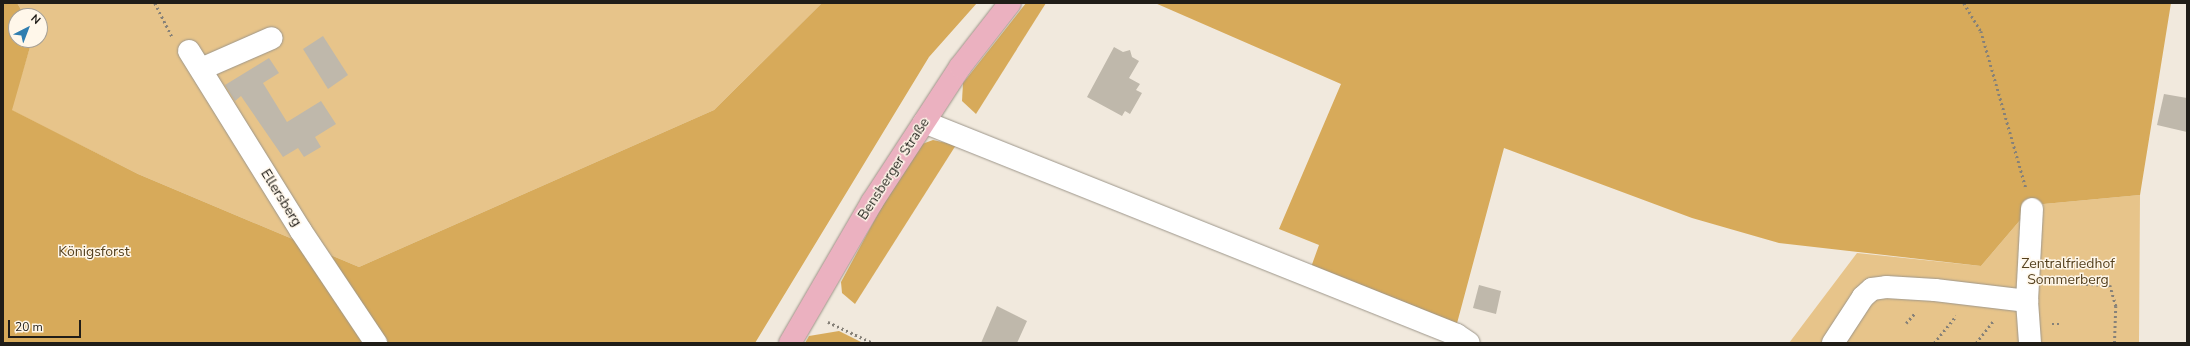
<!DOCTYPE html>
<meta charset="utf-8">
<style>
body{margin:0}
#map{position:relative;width:2190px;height:346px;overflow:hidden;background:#f1e9dd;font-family:"Nunito Sans",sans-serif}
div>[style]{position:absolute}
.green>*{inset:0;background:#e7c48a}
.forest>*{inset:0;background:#d7aa5a}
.building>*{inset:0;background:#bfb8ab}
.path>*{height:2.5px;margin-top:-1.25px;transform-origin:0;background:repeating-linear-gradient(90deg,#868178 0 2px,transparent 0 5px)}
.roads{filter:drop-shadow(0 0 1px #9d968a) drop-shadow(0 0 1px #9d968a)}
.minor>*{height:22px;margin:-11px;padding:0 11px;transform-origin:11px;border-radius:11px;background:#fff}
.major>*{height:22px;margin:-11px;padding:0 11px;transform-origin:11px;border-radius:11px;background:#ebb1c0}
span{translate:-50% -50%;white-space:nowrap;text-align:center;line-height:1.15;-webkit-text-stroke:3px #fff7ea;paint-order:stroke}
.street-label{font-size:14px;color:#201d18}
.park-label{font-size:14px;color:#55411f}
.frame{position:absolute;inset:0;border:4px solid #201d18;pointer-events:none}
.north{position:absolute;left:8px;top:8px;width:40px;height:40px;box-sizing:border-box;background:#fff7ea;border:1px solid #a6a096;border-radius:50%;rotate:42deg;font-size:11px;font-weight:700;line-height:16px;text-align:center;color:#201d18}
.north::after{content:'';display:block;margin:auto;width:14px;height:18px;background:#307eb0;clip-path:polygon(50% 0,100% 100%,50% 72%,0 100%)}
.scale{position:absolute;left:8px;top:320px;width:73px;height:18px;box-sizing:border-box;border:2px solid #201d18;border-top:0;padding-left:5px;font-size:12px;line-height:14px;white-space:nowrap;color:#201d18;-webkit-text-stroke:3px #fff7ea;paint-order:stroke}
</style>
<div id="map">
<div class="green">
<div style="clip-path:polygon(17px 3px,822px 3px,714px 110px,359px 267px,138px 174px,11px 110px,32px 40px,40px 40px,40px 16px,25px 16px)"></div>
<div style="clip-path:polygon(2140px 195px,2139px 343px,1789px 343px,1857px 253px,1981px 266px,2033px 205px)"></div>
</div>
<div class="forest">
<div style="clip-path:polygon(3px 3px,17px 3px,25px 16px,16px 16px,16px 40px,32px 40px,12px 110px,138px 174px,359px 267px,714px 110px,822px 3px,977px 3px,929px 57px,755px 343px,3px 343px)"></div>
<div style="clip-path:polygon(1026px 3px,1046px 3px,976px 114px,962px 101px,963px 83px)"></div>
<div style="clip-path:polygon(1155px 3px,2171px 3px,2140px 195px,2033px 205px,1981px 266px,1779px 243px,1692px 218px,1504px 148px,1456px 327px,1310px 270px,1319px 245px,1279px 229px,1341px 84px)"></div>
<div style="clip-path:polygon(933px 140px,956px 145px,855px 304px,842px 293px,841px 282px,880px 210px,922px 144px)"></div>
<div style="clip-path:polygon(839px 331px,863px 343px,805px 343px,809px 336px)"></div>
</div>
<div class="building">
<div style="clip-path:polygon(323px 36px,348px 75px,328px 89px,303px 49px)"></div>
<div style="clip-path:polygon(1114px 47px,1123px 52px,1130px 50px,1132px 57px,1139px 61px,1129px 78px,1140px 84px,1136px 90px,1142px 93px,1130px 114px,1125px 111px,1122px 116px,1087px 97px)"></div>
<div style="clip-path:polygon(269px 58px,279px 73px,263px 83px,287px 122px,321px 101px,336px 124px,315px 137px,321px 147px,304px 157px,298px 148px,283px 157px,241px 96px,235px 101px,225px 85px)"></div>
<div style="clip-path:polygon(2164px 94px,2187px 98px,2187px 132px,2157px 125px)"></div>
<div style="clip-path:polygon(1479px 285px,1501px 291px,1496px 314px,1473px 308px)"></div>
<div style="clip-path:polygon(997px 306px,1027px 321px,1017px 343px,981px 343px)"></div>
</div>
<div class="path">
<div style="left:155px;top:3px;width:37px;rotate:63deg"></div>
<div style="left:1964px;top:3px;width:33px;rotate:59deg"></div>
<div style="left:1981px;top:31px;width:163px;rotate:74deg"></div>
<div style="left:2051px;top:282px;width:59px;rotate:2.9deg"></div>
<div style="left:2110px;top:285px;width:22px;rotate:74deg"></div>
<div style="left:2116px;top:306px;width:37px;rotate:92deg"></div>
<div style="left:828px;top:322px;width:50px;rotate:25deg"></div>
<div style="left:1906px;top:323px;width:13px;rotate:-48deg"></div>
<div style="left:2052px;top:324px;width:10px"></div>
<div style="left:1934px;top:343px;width:35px;rotate:-51deg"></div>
<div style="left:1976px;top:343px;width:28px;rotate:-52deg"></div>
</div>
<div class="roads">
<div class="minor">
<div style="left:189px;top:51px;width:212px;rotate:58.1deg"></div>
<div style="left:301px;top:231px;width:135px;rotate:56.2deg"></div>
<div style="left:201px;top:69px;width:77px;rotate:-23.6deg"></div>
<div style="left:924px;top:122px;width:574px;rotate:21.78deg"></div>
<div style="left:1457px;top:335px;width:14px;rotate:34deg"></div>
<div style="left:1833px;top:343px;width:55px;rotate:-56.9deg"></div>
<div style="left:1863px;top:297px;width:12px;rotate:-42deg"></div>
<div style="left:1872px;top:289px;width:14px;rotate:-8deg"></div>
<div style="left:1886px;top:287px;width:49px;rotate:3.5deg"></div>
<div style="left:1935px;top:290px;width:93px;rotate:6.8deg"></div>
<div style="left:2030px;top:343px;width:42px;rotate:-94.1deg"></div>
<div style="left:2027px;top:301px;width:92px;rotate:-86.9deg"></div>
</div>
<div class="major">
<div style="left:790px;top:343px;width:163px;rotate:-59.8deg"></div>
<div style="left:872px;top:202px;width:161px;rotate:-56.9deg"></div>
<div style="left:960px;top:67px;width:81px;rotate:-52deg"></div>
</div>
</div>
<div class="street-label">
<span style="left:894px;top:169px;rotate:-57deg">Bensberger Straße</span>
<span style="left:281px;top:198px;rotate:58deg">Ellersberg</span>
</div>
<div class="park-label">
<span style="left:94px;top:252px">Königsforst</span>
<span style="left:2068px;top:272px">Zentralfriedhof<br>Sommerberg</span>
</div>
<div class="frame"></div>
<div class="north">N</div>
<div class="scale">20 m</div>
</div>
